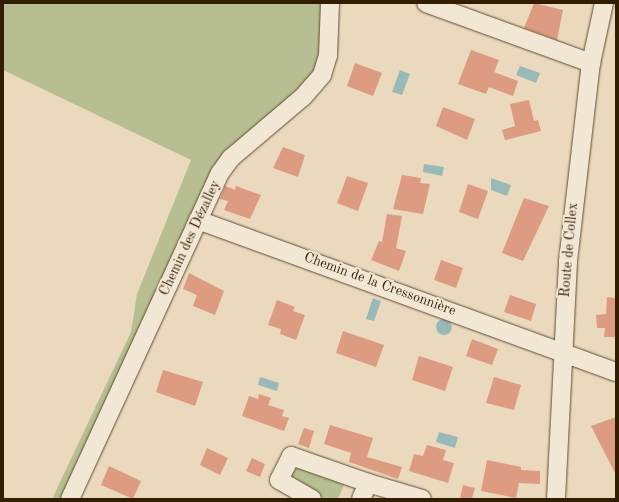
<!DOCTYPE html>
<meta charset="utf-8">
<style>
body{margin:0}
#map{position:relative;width:619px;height:502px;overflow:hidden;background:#ebd9be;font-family:"Old Standard TT",serif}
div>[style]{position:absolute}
.green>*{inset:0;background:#b7bf92}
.water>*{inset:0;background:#99b9b8}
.round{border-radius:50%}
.building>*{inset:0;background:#dd9b81}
.roads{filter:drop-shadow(0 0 1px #604c30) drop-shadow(0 0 1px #604c30)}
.minor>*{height:18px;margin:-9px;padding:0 9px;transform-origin:9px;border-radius:9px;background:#f2e6d5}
span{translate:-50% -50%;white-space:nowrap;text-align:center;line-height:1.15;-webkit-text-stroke:4px #f2e6d5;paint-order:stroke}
.street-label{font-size:14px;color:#321d00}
.frame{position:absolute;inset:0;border:4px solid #321d00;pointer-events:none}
</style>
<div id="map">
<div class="green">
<div style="clip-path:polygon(3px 3px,325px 3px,323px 48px,311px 80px,232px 151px,62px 499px,52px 499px,131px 332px,137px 294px,191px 160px,3px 70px)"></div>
<div style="clip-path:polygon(294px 463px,345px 483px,338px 499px,321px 499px,288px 479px)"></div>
</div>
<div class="water">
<div style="clip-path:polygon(520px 66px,540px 73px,536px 83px,516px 75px)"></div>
<div style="clip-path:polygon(400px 70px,410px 74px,402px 95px,392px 92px)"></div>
<div style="clip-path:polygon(424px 164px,444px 167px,442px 176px,423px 172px)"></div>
<div style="clip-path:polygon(491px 178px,511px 185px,507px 196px,491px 190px)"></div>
<div style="clip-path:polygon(373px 298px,381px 301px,374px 321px,366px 319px)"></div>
<div class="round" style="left:436px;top:319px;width:16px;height:16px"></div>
<div style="clip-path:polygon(260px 377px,279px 383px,277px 391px,258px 385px)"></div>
<div style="clip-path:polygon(439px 432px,458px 437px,455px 448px,436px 442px)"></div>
</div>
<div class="building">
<div style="clip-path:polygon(534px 3px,563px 10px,557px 40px,524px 28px)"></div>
<div style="clip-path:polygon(471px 50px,499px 60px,494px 72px,518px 81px,513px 96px,489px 87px,486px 94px,458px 84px)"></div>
<div style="clip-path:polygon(355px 63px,382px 73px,373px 96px,347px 86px)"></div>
<div style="clip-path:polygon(529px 100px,534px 121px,538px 120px,541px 131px,505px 140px,502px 130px,515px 126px,510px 104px)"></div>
<div style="clip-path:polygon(443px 107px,475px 119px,467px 140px,436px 126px)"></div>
<div style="clip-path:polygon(283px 147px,305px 155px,298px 177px,273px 168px)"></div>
<div style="clip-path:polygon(402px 175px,421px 178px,420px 183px,430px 184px,423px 214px,393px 209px)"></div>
<div style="clip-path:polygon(347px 176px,368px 183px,358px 211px,337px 203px)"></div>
<div style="clip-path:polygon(468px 184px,488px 191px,478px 219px,459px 212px)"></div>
<div style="clip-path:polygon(225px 186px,235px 190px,236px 186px,261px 195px,250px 219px,224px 210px,228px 201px,220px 199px)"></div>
<div style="clip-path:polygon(524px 198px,549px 206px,523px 261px,502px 253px)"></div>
<div style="clip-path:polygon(387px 214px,402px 216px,396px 248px,406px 251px,399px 271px,371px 260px,379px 241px,382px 242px)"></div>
<div style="clip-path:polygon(441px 260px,463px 268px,456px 288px,434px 280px)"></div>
<div style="clip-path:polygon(189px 273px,224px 291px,215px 315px,193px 306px,197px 295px,183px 289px)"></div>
<div style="clip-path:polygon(510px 295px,536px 304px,531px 321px,504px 312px)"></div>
<div style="clip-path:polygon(607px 297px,616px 298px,616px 337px,604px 337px,605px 328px,597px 328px,596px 315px,606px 314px)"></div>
<div style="clip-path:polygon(277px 300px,295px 307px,293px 311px,305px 315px,296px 340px,280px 334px,281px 329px,268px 325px)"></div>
<div style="clip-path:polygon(343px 331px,384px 345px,376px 367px,336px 353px)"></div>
<div style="clip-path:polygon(472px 339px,498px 349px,492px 365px,466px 356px)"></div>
<div style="clip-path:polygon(419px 356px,453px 367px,445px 391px,412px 380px)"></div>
<div style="clip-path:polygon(163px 370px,203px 382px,195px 406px,156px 392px)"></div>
<div style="clip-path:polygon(494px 377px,521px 385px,514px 410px,486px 403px)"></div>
<div style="clip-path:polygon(259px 394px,271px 398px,268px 405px,284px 410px,282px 416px,289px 418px,284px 431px,242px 416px,249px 396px,258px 399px)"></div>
<div style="clip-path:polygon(616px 417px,616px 475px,591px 426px)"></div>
<div style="clip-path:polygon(330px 425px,373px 438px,367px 457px,402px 467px,398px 479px,349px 462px,351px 453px,324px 444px)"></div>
<div style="clip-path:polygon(304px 428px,314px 431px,309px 448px,298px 444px)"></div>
<div style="clip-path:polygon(427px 445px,446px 450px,443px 460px,454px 463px,448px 483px,409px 471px,414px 454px,423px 456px)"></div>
<div style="clip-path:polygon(207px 448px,228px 458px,220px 475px,200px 465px)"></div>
<div style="clip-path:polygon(252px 458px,265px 464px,260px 477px,246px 471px)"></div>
<div style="clip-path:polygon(487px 460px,521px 467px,521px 470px,540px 471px,540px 484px,519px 483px,516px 498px,481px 491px)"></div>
<div style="clip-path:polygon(109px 466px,141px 481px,133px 499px,101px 485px)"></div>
<div style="clip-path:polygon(463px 485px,475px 488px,472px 499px,460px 498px)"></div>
</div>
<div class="roads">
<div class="minor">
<div style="left:426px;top:3px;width:176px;rotate:20deg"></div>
<div style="left:198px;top:220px;width:445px;rotate:20deg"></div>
<div style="left:70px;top:499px;width:359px;rotate:-65.3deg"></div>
<div style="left:220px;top:173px;width:19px;rotate:-54deg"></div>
<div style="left:231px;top:158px;width:94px;rotate:-40.3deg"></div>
<div style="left:303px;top:97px;width:29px;rotate:-49deg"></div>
<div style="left:322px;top:75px;width:21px;rotate:-73deg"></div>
<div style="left:328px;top:55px;width:52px;rotate:-87.8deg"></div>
<div style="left:312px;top:499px;width:38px;rotate:-150deg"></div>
<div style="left:279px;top:480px;width:27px;rotate:-63deg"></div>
<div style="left:291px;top:456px;width:82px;rotate:19.3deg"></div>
<div style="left:361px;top:499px;width:17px;rotate:-66deg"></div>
<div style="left:368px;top:483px;width:56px;rotate:16.5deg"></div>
<div style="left:556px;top:499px;width:238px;rotate:-87.1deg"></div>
<div style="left:568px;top:261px;width:199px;rotate:-83.4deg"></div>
<div style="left:591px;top:63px;width:61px;rotate:-77.8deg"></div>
</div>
</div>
<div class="street-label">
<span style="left:190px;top:238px;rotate:-65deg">Chemin des Dézalley</span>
<span style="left:569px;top:250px;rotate:-85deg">Route de Collex</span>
<span style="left:380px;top:284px;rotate:20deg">Chemin de la Cressonnière</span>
</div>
<div class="frame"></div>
</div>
